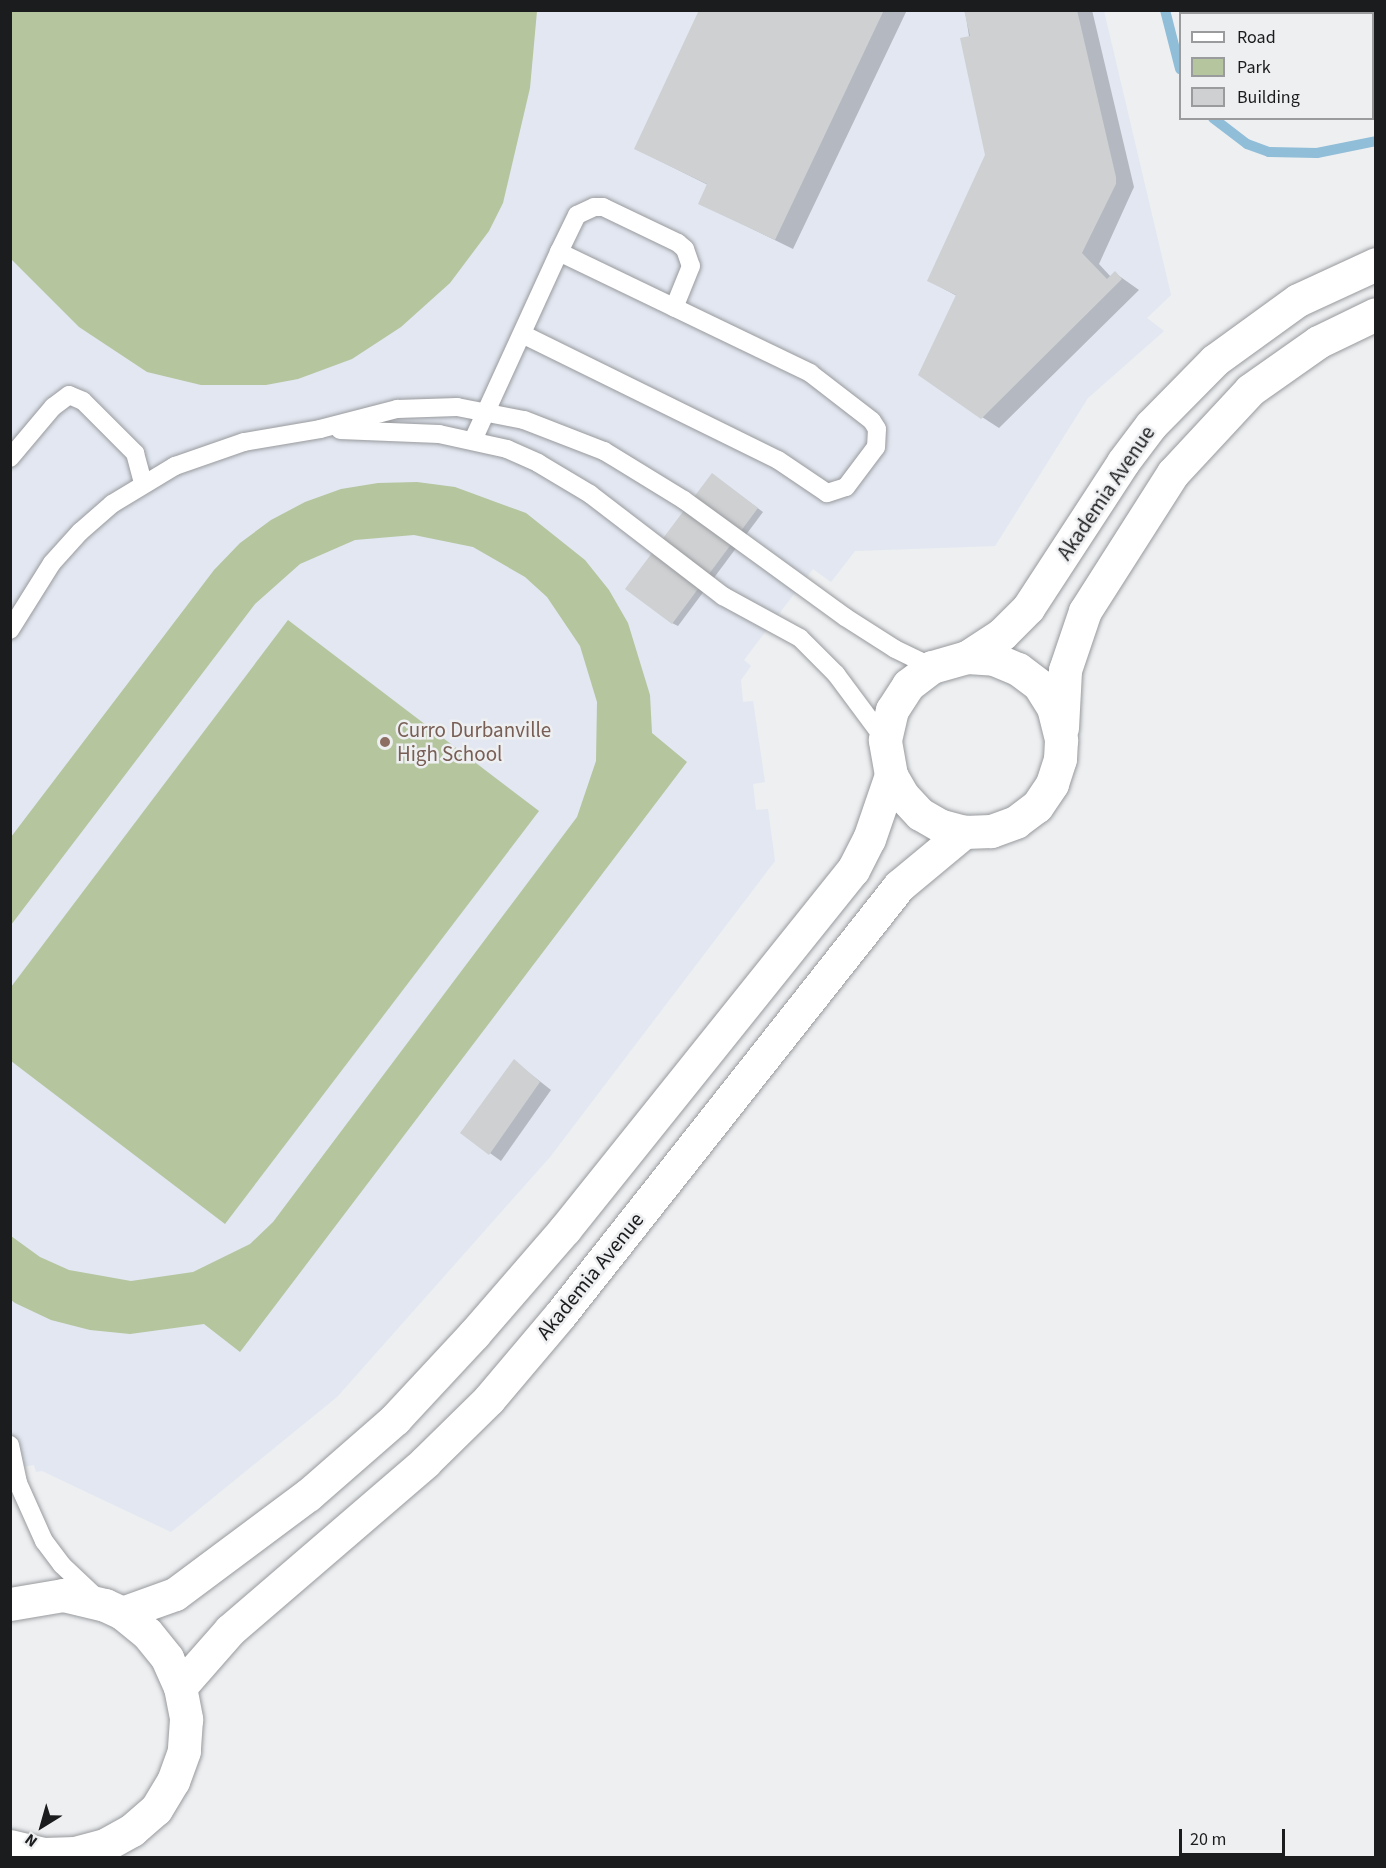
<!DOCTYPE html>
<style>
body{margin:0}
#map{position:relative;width:1386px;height:1868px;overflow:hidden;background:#edeff1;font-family:"Source Sans 3",sans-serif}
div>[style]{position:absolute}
.built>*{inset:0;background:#e2e7f1}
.green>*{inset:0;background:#b5c59e}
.shadow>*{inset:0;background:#0003}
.stream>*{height:10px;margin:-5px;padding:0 5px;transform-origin:5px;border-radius:5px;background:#90bdd7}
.building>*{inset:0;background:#ced0d2}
.roads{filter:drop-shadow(0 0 2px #989a9d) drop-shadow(0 0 2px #989a9d)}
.lane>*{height:18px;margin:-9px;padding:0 9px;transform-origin:9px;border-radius:9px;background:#fff}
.street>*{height:33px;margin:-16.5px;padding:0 16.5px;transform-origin:16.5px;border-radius:16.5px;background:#fff}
.dots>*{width:16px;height:16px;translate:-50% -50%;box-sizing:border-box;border:3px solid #edeff1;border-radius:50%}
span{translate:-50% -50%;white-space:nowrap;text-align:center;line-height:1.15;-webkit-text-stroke:5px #edeff1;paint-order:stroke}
.street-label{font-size:21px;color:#1b1c1d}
.education-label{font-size:21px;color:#785e54}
.left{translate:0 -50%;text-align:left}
.frame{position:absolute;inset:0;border:12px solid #1b1c1d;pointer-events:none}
.legend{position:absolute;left:1179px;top:12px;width:195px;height:108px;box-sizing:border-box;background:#edeff1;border:2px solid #999b9c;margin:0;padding:8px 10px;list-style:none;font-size:18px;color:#1b1c1d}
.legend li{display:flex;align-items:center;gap:12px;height:30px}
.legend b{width:30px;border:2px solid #999b9c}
.north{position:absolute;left:12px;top:1796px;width:60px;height:60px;-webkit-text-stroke:4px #edeff1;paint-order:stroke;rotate:217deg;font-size:16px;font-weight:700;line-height:24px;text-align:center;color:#1b1c1d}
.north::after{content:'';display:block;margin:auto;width:21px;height:27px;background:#1b1c1d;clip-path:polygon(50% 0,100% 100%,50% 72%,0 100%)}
.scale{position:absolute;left:1179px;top:1829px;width:106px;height:27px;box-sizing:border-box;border:3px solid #1b1c1d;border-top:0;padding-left:8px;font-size:18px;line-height:21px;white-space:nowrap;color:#1b1c1d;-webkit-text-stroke:4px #edeff1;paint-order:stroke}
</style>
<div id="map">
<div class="built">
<div style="clip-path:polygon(11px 11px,1104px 11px,1171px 295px,1147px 318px,1164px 331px,1088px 398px,995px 546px,855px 551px,831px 582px,813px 569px,744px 660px,751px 666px,741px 680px,743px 702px,753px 701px,765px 782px,753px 784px,756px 810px,768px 809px,775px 861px,550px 1157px,337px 1397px,171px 1532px,42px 1471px,36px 1472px,34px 1465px,11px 1469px)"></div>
</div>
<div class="green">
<div style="clip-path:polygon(10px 11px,537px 11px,530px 88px,503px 203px,489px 231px,450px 283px,401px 327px,352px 359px,298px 379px,266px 385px,201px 385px,147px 372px,79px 327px,11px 259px)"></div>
<div style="clip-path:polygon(417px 482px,455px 487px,526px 513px,585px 560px,609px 590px,628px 623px,650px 695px,652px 733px,687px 762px,240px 1352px,204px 1324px,130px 1334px,90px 1330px,51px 1320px,15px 1303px,11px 1300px,11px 1236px,40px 1257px,69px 1270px,131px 1281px,193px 1272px,250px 1244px,273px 1222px,577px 817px,596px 761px,597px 702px,580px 646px,547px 597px,525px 577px,473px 547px,414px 535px,355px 540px,300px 564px,255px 604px,11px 925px,11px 837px,214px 570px,240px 543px,271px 520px,305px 502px,341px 489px,378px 483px)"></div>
<div style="clip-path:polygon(288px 620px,539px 811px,225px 1224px,11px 1061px,11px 987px)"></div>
</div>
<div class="shadow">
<div style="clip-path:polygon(701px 10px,907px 10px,793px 249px,700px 203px,708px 185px,636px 149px)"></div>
<div style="clip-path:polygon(965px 10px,1092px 10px,1134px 187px,1099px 264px,1111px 277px,1115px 273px,1139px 290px,999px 428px,982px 417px,957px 296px,929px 281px,987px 155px)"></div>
<div style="clip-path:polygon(717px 478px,763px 512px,678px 626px,672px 623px)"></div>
<div style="clip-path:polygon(514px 1061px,551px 1090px,501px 1161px,462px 1133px)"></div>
</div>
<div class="stream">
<div style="left:1165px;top:10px;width:61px;rotate:75.7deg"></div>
<div style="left:1213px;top:118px;width:43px;rotate:37.4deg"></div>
<div style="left:1247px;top:144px;width:23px;rotate:20deg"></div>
<div style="left:1269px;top:152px;width:48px;rotate:1.2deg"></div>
<div style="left:1317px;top:153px;width:60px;rotate:-11.5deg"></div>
</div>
<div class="building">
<div style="clip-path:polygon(699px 10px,884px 10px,775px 240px,698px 204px,707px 184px,634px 149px)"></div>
<div style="clip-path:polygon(964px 10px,1077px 10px,1116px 177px,1116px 184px,1082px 253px,1107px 279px,1115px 271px,1122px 279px,981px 419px,918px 375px,956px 295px,927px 281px,985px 155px,960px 38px,970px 36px)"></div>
<div style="clip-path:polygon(712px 473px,758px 508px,672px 624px,625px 589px)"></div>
<div style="clip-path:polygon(514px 1059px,540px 1082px,489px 1155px,460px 1133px)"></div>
</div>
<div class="roads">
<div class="lane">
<div style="left:559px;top:252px;width:41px;rotate:-64.1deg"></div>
<div style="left:577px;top:215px;width:19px;rotate:-25deg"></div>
<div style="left:594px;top:207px;width:9px"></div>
<div style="left:603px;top:207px;width:83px;rotate:25.6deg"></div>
<div style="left:678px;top:243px;width:9px;rotate:41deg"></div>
<div style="left:685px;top:249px;width:18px;rotate:71deg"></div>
<div style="left:691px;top:266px;width:45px;rotate:112deg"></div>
<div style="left:340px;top:430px;width:99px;rotate:2.3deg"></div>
<div style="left:439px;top:434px;width:70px;rotate:12.4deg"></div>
<div style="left:507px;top:449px;width:34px;rotate:24deg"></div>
<div style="left:538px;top:463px;width:61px;rotate:30.8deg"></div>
<div style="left:590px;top:494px;width:168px;rotate:37.5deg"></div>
<div style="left:723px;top:596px;width:88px;rotate:28.6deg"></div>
<div style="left:800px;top:638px;width:51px;rotate:45deg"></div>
<div style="left:836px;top:674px;width:82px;rotate:53.4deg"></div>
<div style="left:473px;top:440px;width:207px;rotate:-65.4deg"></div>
<div style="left:559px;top:252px;width:279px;rotate:25.7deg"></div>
<div style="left:810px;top:373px;width:78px;rotate:37.7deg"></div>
<div style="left:872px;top:421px;width:9px;rotate:58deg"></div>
<div style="left:877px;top:429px;width:18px;rotate:93deg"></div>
<div style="left:876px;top:447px;width:50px;rotate:126.9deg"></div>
<div style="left:846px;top:487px;width:20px;rotate:162deg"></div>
<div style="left:827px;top:493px;width:59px;rotate:-146deg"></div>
<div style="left:778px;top:460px;width:285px;rotate:-153.8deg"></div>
<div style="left:10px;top:458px;width:67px;rotate:-49.9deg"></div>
<div style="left:53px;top:407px;width:20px;rotate:-37deg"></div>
<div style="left:69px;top:395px;width:15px;rotate:23deg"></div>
<div style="left:83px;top:401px;width:74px;rotate:45deg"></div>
<div style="left:135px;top:453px;width:31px;rotate:75deg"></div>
<div style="left:10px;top:630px;width:79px;rotate:-57.9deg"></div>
<div style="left:52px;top:563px;width:42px;rotate:-47.9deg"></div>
<div style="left:80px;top:532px;width:43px;rotate:-41.2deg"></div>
<div style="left:112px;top:504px;width:74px;rotate:-31.1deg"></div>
<div style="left:175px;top:466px;width:73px;rotate:-19.2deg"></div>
<div style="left:244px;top:442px;width:77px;rotate:-9.7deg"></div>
<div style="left:320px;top:429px;width:80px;rotate:-14.6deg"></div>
<div style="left:397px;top:409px;width:60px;rotate:-1.9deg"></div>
<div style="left:457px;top:407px;width:68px;rotate:11deg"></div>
<div style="left:524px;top:420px;width:86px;rotate:21.2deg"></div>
<div style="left:604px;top:451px;width:94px;rotate:31.5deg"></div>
<div style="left:684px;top:500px;width:199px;rotate:36deg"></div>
<div style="left:845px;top:617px;width:59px;rotate:32.6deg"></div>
<div style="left:895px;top:649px;width:41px;rotate:25.9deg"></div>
<div style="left:10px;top:1445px;width:39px;rotate:78deg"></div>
<div style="left:18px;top:1483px;width:64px;rotate:65.9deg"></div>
<div style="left:44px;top:1541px;width:30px;rotate:53deg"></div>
<div style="left:62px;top:1565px;width:47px;rotate:43.3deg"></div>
</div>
<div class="street">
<div style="left:967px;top:657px;width:27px;rotate:4deg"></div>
<div style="left:994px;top:659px;width:26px;rotate:23deg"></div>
<div style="left:1018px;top:669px;width:26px;rotate:37deg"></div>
<div style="left:1039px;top:685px;width:26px;rotate:58deg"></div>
<div style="left:1053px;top:707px;width:34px;rotate:76deg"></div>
<div style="left:1061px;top:740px;width:19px;rotate:93deg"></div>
<div style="left:1060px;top:759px;width:26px;rotate:108deg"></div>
<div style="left:1052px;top:784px;width:27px;rotate:124deg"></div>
<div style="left:1037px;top:806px;width:26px;rotate:143deg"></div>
<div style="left:1016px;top:822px;width:27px;rotate:160deg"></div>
<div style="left:991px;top:831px;width:27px;rotate:178deg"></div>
<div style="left:964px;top:832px;width:24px;rotate:-165deg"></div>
<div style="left:941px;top:826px;width:24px;rotate:-150deg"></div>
<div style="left:920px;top:814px;width:25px;rotate:-133deg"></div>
<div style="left:903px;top:796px;width:24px;rotate:-120deg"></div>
<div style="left:891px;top:775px;width:36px;rotate:-100deg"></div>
<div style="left:885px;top:740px;width:31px;rotate:-77deg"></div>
<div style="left:892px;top:710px;width:30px;rotate:-57deg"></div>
<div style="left:908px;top:685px;width:30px;rotate:-37deg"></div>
<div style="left:932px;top:667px;width:36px;rotate:-16deg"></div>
<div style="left:967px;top:657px;width:42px;rotate:-33.3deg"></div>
<div style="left:1002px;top:634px;width:37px;rotate:-45deg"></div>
<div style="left:1028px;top:608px;width:174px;rotate:-56.9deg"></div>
<div style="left:1123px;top:462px;width:46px;rotate:-52.9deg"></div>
<div style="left:1151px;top:425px;width:91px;rotate:-45.4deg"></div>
<div style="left:1215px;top:360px;width:102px;rotate:-35.9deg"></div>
<div style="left:1298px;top:300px;width:86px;rotate:-24.8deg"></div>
<div style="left:1062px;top:728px;width:58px;rotate:-87deg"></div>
<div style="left:1065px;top:670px;width:62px;rotate:-71.3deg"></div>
<div style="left:1085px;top:611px;width:164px;rotate:-57.5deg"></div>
<div style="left:1173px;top:473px;width:113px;rotate:-47.1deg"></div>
<div style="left:1250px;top:390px;width:83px;rotate:-35.2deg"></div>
<div style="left:1318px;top:342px;width:64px;rotate:-25.8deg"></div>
<div style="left:10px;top:1604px;width:54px;rotate:-9.6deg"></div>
<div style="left:63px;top:1595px;width:43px;rotate:13.4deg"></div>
<div style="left:105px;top:1605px;width:19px;rotate:25deg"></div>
<div style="left:122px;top:1613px;width:32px;rotate:39deg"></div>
<div style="left:147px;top:1633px;width:32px;rotate:51deg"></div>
<div style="left:167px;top:1658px;width:32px;rotate:66deg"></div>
<div style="left:180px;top:1687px;width:33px;rotate:79deg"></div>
<div style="left:186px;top:1719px;width:32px;rotate:94deg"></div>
<div style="left:184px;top:1751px;width:32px;rotate:110deg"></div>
<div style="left:173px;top:1781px;width:33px;rotate:121deg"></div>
<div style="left:156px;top:1809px;width:32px;rotate:139deg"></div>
<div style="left:132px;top:1830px;width:31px;rotate:151deg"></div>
<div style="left:105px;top:1845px;width:31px;rotate:165deg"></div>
<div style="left:75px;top:1853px;width:31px;rotate:178deg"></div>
<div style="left:44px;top:1854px;width:35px;rotate:-167deg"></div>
<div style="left:122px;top:1613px;width:56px;rotate:-19.7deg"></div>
<div style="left:175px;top:1594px;width:166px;rotate:-36.7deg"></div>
<div style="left:308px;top:1495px;width:116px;rotate:-41.1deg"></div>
<div style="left:395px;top:1419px;width:116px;rotate:-47.1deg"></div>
<div style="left:474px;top:1334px;width:139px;rotate:-49.1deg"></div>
<div style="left:565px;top:1229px;width:460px;rotate:-51.3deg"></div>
<div style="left:853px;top:870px;width:35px;rotate:-63deg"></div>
<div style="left:869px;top:839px;width:68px;rotate:-71deg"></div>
<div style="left:180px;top:1687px;width:76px;rotate:-48.7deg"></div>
<div style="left:230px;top:1630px;width:257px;rotate:-40.7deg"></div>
<div style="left:425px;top:1462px;width:90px;rotate:-44.5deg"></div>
<div style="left:489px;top:1399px;width:110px;rotate:-49.8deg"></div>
<div style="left:560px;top:1315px;width:547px;rotate:-51.68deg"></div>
<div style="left:899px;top:886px;width:85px;rotate:-39.7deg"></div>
</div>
</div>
<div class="dots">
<div style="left:385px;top:742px;background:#8d6e63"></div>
</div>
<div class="street-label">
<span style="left:1106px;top:493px;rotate:-56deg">Akademia Avenue</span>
<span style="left:590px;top:1276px;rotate:-51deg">Akademia Avenue</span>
</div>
<div class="education-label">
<span class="left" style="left:397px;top:742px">Curro Durbanville<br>High School</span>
</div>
<div class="frame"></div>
<ul class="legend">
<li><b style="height:8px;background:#fff"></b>Road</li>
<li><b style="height:16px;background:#b5c59e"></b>Park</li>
<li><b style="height:16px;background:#ced0d2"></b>Building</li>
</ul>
<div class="north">N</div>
<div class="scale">20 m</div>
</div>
